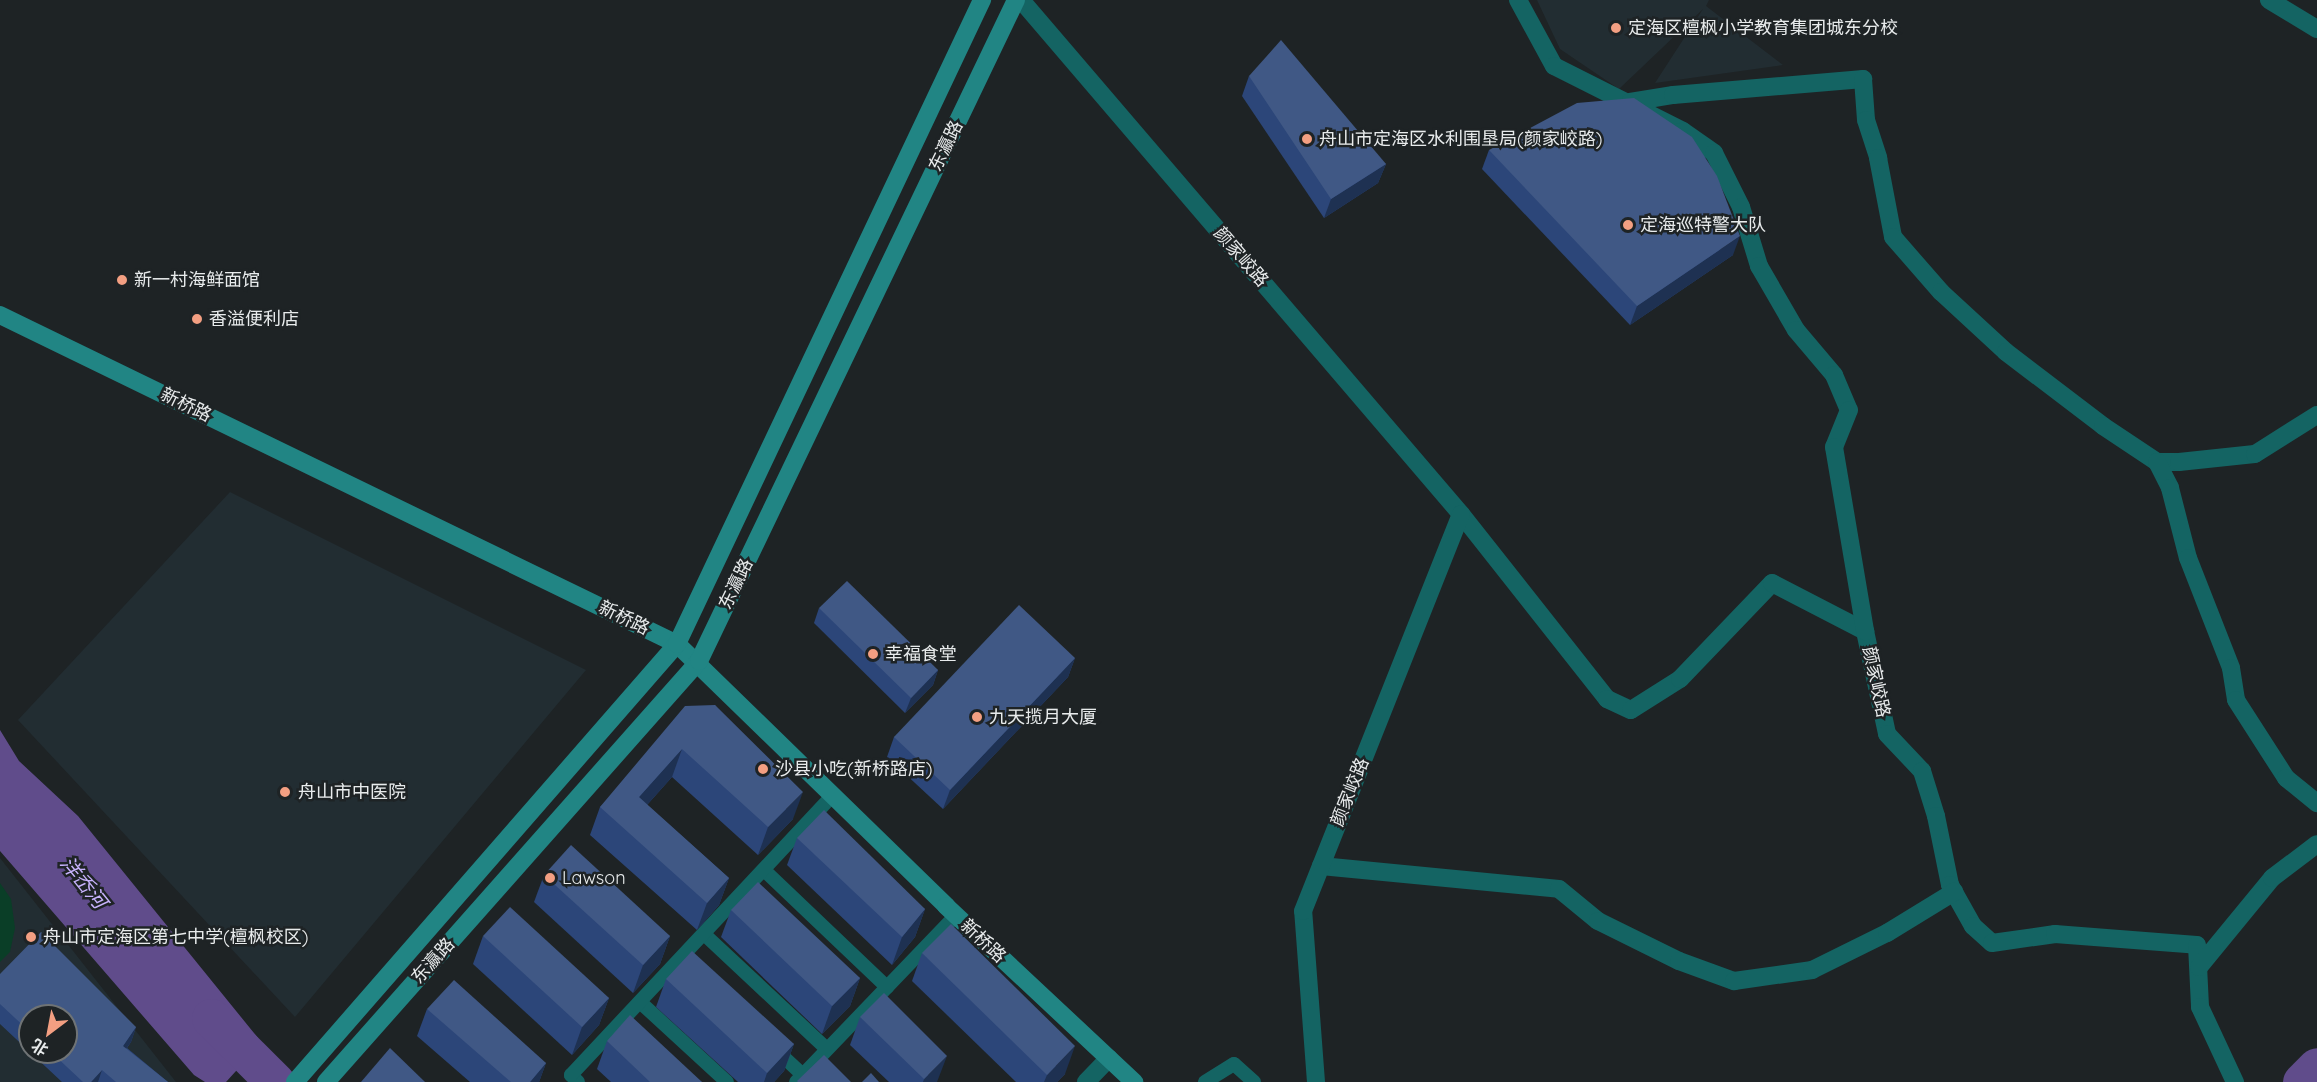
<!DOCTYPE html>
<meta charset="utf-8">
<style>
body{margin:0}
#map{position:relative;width:2317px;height:1082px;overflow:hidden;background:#1e2325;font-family:Quicksand,"Noto Sans SC",sans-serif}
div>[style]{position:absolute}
.built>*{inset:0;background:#222d32}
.green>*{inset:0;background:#0a3e27}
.water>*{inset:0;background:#604c8b}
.river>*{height:39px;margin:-19.5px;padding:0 19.5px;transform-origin:19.5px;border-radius:19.5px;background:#604c8b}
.lane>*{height:14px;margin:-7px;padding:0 7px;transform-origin:7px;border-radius:7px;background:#146463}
.street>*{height:18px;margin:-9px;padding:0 9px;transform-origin:9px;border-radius:9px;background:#146463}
.secondary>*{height:18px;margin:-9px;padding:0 9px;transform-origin:9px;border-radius:9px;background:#218584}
.wall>*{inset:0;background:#2c4679}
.shaded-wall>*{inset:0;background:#1e3152}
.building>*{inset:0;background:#405885}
.dots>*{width:16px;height:16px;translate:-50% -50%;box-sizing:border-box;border:3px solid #1e2325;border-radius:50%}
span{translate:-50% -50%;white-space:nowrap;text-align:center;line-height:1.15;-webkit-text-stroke:5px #1e2325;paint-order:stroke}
.poi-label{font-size:18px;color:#e8ebec}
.left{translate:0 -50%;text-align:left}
.street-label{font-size:18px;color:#e8ebec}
.water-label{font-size:20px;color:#c7b2fc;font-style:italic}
.north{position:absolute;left:18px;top:1004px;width:60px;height:60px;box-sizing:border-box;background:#1e2325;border:2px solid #6f7375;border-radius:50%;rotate:212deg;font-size:16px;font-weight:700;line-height:24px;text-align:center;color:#e8ebec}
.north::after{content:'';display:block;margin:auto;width:21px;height:27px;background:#f39f82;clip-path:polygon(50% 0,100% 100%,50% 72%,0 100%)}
</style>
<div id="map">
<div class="built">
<div style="clip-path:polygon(1537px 0,1709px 0,1706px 6px,1783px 65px,1655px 83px,1703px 9px,1619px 89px,1560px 49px)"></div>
<div style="clip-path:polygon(230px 492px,586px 670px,295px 1017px,18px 720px)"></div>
<div style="clip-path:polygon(evenodd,0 858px,176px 1082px,0 1082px,0 858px,30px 1016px,66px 1016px,66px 1052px,30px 1052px,30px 1016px)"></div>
</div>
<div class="green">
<div style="clip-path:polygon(0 883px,11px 899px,15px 928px,10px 952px,0 962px)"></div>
</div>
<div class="water">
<div style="clip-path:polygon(0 730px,19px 761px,78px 816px,258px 1038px,256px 1049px,226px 1082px,205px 1082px,194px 1075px,0 851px)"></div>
</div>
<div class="river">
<div style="left:211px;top:1018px;width:91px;rotate:45deg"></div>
<div style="left:2302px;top:1082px;width:21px;rotate:-45deg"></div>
</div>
<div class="lane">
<div style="left:764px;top:870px;width:170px;rotate:43.6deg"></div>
<div style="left:704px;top:934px;width:168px;rotate:43.1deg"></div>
<div style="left:640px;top:1002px;width:118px;rotate:42.6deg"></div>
<div style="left:776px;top:1050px;width:37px;rotate:43deg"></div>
<div style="left:578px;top:1082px;width:10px;rotate:-135deg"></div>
<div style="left:571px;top:1075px;width:382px;rotate:-46.9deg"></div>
<div style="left:796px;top:1082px;width:231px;rotate:-46.2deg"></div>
<div style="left:1205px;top:1082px;width:34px;rotate:-32deg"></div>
<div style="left:1234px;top:1064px;width:27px;rotate:42deg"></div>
</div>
<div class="street">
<div style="left:1021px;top:0;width:677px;rotate:49.44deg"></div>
<div style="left:1461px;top:514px;width:236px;rotate:51.7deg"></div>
<div style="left:1607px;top:699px;width:26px;rotate:25deg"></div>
<div style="left:1631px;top:710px;width:58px;rotate:-32.3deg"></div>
<div style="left:1680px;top:679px;width:133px;rotate:-46.2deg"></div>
<div style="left:1772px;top:583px;width:105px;rotate:27.3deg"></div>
<div style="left:1865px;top:631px;width:105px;rotate:77.9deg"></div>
<div style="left:1887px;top:734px;width:51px;rotate:46.6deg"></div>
<div style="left:1922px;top:771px;width:47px;rotate:72.7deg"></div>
<div style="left:1936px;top:816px;width:70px;rotate:78.5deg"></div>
<div style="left:1950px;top:885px;width:47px;rotate:60.7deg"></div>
<div style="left:1973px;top:926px;width:25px;rotate:42deg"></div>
<div style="left:1992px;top:943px;width:64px;rotate:-8.1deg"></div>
<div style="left:2055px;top:934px;width:142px;rotate:4.4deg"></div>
<div style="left:2197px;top:945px;width:62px;rotate:87.2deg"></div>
<div style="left:2200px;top:1007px;width:83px;rotate:65deg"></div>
<div style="left:1518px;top:0;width:75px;rotate:61.4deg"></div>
<div style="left:1554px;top:66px;width:144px;rotate:26.7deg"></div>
<div style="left:1683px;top:131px;width:38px;rotate:35deg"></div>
<div style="left:1714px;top:153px;width:60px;rotate:63.4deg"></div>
<div style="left:1741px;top:207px;width:62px;rotate:73deg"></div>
<div style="left:1759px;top:266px;width:74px;rotate:60deg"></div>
<div style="left:1796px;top:330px;width:59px;rotate:49.8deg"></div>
<div style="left:1834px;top:375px;width:38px;rotate:67deg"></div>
<div style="left:1849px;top:410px;width:40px;rotate:112deg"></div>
<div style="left:1834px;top:447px;width:187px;rotate:80.4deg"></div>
<div style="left:2269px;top:0;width:56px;rotate:31.1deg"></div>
<div style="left:1630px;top:102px;width:44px;rotate:-9.2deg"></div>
<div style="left:1673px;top:95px;width:191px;rotate:-4.8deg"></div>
<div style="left:1863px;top:79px;width:41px;rotate:85.8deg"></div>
<div style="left:1866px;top:120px;width:40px;rotate:72deg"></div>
<div style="left:1878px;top:158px;width:80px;rotate:79.2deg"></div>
<div style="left:1893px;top:237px;width:73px;rotate:48.9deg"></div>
<div style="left:1941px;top:292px;width:88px;rotate:42.7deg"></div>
<div style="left:2006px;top:352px;width:122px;rotate:37.3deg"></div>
<div style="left:2103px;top:426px;width:65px;rotate:33.7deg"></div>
<div style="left:2157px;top:462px;width:22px"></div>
<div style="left:2179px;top:462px;width:76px;rotate:-6deg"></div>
<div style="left:2255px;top:454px;width:73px;rotate:-32.2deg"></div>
<div style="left:2157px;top:462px;width:29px;rotate:63deg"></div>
<div style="left:2170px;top:488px;width:72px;rotate:75.6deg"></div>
<div style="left:2188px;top:558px;width:118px;rotate:68.6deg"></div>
<div style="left:2231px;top:668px;width:32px;rotate:81deg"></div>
<div style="left:2236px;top:700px;width:93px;rotate:57.3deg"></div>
<div style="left:2286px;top:778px;width:40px;rotate:39deg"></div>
<div style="left:1321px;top:866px;width:239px;rotate:5.5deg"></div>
<div style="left:1559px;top:889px;width:50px;rotate:39.4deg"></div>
<div style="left:1598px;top:921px;width:90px;rotate:26.3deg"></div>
<div style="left:1679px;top:961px;width:59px;rotate:20deg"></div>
<div style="left:1734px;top:981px;width:79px;rotate:-8deg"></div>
<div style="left:1812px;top:970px;width:84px;rotate:-26.3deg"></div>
<div style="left:1887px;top:933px;width:79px;rotate:-31.5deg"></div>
<div style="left:2199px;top:967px;width:115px;rotate:-50.6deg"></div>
<div style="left:2272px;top:878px;width:56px;rotate:-37.1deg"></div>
<div style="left:1086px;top:1082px;width:33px;rotate:-46deg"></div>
<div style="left:1316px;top:1082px;width:171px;rotate:-94.3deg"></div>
<div style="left:1303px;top:911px;width:427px;rotate:-68.3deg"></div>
</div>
<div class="secondary">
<div style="left:0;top:315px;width:753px;rotate:25.92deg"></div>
<div style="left:677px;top:644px;width:376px;rotate:44.2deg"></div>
<div style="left:946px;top:906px;width:258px;rotate:43.1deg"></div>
<div style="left:295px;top:1082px;width:581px;rotate:-48.91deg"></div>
<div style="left:677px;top:644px;width:713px;rotate:-64.66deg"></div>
<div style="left:326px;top:1082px;width:562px;rotate:-48.46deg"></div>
<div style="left:699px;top:661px;width:733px;rotate:-64.38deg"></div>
</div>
<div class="wall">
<div style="clip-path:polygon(1249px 76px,1386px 164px,1378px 183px,1324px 218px,1242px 96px)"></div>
<div style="clip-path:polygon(1489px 150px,1733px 255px,1630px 325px,1482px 169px)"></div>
<div style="clip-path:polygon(819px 608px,938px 670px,933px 685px,905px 713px,814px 623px)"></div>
<div style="clip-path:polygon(1075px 658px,1068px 677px,943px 809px,887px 757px,894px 737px)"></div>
<div style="clip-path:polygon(715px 705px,793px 819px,758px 855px,672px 777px,647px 805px,729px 878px,719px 905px,697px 930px,590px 835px,600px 807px)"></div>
<div style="clip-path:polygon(797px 838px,925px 909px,915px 937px,892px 965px,787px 865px)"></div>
<div style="clip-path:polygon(544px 875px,670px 936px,660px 964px,633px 993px,534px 902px)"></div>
<div style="clip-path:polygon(731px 910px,860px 978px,850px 1006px,822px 1034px,721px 937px)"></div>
<div style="clip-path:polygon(483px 936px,609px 998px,599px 1025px,572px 1055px,473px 964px)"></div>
<div style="clip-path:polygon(922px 953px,1065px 1074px,1057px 1082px,1016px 1082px,912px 981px)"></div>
<div style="clip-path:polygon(evenodd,0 974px,136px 1027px,131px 1042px,127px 1048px,168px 1082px,62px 1082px,0 1024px,0 974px,30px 1016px,66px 1052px,30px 1052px,30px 1016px)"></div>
<div style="clip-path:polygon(666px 979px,794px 1044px,784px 1071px,774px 1082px,738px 1082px,656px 1007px)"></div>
<div style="clip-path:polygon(427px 1009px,546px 1063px,539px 1082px,470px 1082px,417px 1036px)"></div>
<div style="clip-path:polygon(860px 1017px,937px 1082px,889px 1082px,850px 1045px)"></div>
<div style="clip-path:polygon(607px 1041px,702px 1082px,611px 1082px,597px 1069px)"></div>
</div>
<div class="shaded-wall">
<div style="clip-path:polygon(1386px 164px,1378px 183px,1324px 218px,1331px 199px)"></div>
<div style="clip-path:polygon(1740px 236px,1733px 255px,1630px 325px,1637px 306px)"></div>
<div style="clip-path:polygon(1075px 658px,1068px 677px,943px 809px,950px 790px)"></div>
<div style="clip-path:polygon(938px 670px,933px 685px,905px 713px,911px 698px)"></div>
<div style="clip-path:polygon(682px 749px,672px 777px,629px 825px,639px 797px)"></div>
<div style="clip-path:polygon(803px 792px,793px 819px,758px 855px,768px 827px)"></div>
<div style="clip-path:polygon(729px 878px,719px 905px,697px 930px,707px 903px)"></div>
<div style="clip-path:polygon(925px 909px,915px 937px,892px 965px,902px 937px)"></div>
<div style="clip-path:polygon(670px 936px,660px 964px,633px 993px,643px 965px)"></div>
<div style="clip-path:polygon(860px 978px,850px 1006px,822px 1034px,832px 1006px)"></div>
<div style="clip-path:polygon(609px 998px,599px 1025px,572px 1055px,582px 1027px)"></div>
<div style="clip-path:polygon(136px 1027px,131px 1042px,118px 1060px,123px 1046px)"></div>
<div style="clip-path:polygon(794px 1044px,784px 1071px,774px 1082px,764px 1082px,767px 1073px)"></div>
<div style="clip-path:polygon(1075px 1046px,1065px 1074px,1057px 1082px,1044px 1082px,1047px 1075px)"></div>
<div style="clip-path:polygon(947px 1056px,937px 1082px,923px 1082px,924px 1079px)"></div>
<div style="clip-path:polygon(546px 1063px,539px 1082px,530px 1082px)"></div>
<div style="clip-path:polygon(102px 1070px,98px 1082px,91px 1082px)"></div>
</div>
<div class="building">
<div style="clip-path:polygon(1281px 40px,1386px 164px,1331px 199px,1249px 76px)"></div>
<div style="clip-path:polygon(1634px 98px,1692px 137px,1717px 176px,1740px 236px,1637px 306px,1489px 150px,1577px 103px)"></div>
<div style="clip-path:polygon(847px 581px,938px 670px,911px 698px,819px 608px)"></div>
<div style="clip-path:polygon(1019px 605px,1075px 658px,950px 790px,894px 737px)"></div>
<div style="clip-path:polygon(715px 705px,803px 792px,768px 827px,682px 749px,639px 797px,729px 878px,707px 903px,600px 807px,685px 706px)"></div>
<div style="clip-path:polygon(824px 810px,925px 909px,902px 937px,797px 838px)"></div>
<div style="clip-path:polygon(571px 845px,670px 936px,643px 965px,544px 875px)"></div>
<div style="clip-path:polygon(758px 882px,860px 978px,832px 1006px,731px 910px)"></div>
<div style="clip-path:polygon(510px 907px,609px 998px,582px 1027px,483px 936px)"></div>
<div style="clip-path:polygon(951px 924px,1075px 1046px,1047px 1075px,922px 953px)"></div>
<div style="clip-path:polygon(41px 932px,136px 1027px,123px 1046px,168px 1082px,116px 1082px,102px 1070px,91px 1082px,83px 1082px,51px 1052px,66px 1052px,66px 1016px,30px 1016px,30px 1032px,0 1004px,0 974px)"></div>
<div style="clip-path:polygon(692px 951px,794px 1044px,767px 1073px,666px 979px)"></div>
<div style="clip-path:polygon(454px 980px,546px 1063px,530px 1082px,511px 1082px,427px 1009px)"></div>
<div style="clip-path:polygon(884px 993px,947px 1056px,924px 1079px,860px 1017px)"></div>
<div style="clip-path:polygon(630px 1015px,702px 1082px,650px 1082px,607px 1041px)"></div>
<div style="clip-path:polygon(390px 1048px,425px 1082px,361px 1082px)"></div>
<div style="clip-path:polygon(824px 1055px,851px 1082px,798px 1082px,797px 1081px)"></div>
<div style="clip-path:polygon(871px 1073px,879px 1082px,862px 1082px)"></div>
</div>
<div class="dots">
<div style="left:1616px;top:28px;background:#f39f82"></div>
<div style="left:1307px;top:139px;background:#f39f82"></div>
<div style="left:1628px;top:225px;background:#f39f82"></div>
<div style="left:122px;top:280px;background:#f39f82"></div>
<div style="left:197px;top:319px;background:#f39f82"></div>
<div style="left:873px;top:654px;background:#f39f82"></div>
<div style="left:977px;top:717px;background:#f39f82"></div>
<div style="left:763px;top:769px;background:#f39f82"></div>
<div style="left:285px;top:792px;background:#f39f82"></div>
<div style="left:550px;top:878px;background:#f39f82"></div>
<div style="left:31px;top:937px;background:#f39f82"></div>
</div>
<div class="poi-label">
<span class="left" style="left:1628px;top:28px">定海区檀枫小学教育集团城东分校</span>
<span class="left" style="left:1319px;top:139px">舟山市定海区水利围垦局(颜家峧路)</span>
<span class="left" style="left:1640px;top:225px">定海巡特警大队</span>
<span class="left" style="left:134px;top:280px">新一村海鲜面馆</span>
<span class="left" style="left:209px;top:319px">香溢便利店</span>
<span class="left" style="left:885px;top:654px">幸福食堂</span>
<span class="left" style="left:989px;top:717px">九天揽月大厦</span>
<span class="left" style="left:775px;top:769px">沙县小吃(新桥路店)</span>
<span class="left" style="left:298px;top:792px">舟山市中医院</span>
<span class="left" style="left:562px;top:878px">Lawson</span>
<span class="left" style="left:43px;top:937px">舟山市定海区第七中学(檀枫校区)</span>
</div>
<div class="street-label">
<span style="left:946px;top:146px;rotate:-64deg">东瀛路</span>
<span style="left:1241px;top:257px;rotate:49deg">颜家峧路</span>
<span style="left:186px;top:405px;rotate:26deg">新桥路</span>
<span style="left:736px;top:584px;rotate:-64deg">东瀛路</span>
<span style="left:624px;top:618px;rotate:26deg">新桥路</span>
<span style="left:1876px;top:682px;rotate:78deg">颜家峧路</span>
<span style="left:1350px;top:792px;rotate:-68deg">颜家峧路</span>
<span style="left:983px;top:941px;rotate:43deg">新桥路</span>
<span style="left:433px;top:961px;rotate:-48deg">东瀛路</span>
</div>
<div class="water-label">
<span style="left:84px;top:882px;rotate:51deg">洋岙河</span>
</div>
<div class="north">北</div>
</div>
